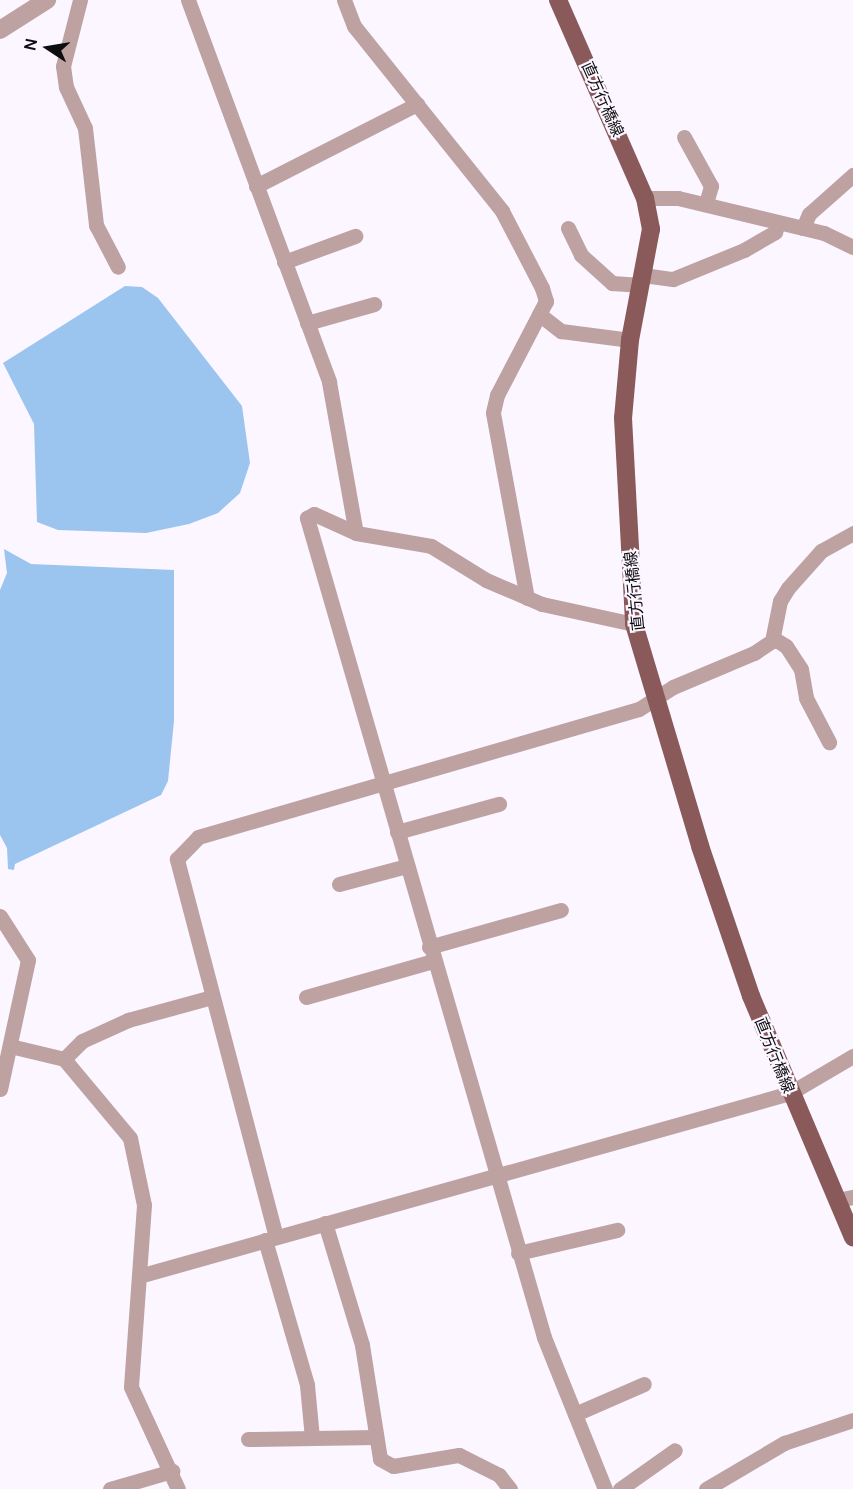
<!DOCTYPE html>
<meta charset="utf-8">
<style>
body{margin:0}
#map{position:relative;width:853px;height:1489px;overflow:hidden;background:#fbf6ff;font-family:Manrope,"Noto Sans JP",sans-serif}
div>[style]{position:absolute}
.water>*{inset:0;background:#9bc5ef}
.minor>*{height:15px;margin:-7.5px;padding:0 7.5px;transform-origin:7.5px;border-radius:7.5px;background:#bea2a1}
.tertiary>*{height:18px;margin:-9px;padding:0 9px;transform-origin:9px;border-radius:9px;background:#bea2a1}
.primary>*{height:18px;margin:-9px;padding:0 9px;transform-origin:9px;border-radius:9px;background:#8a5a5a}
span{translate:-50% -50%;white-space:nowrap;text-align:center;line-height:1.15;-webkit-text-stroke:4.5px #fbf6ff;paint-order:stroke}
.street-label{font-size:16px;color:#0e0d0f}
.north{position:absolute;left:18px;top:18px;width:60px;height:60px;-webkit-text-stroke:4px #fbf6ff;paint-order:stroke;rotate:282deg;font-size:16px;font-weight:700;line-height:24px;text-align:center;color:#0e0d0f}
.north::after{content:'';display:block;margin:auto;width:21px;height:27px;background:#0e0d0f;clip-path:polygon(50% 0,100% 100%,50% 72%,0 100%)}
</style>
<div id="map">
<div class="water">
<div style="clip-path:polygon(125px 286px,142px 287px,158px 298px,242px 406px,250px 463px,240px 493px,218px 513px,189px 524px,146px 533px,58px 530px,37px 522px,34px 424px,3px 363px)"></div>
<div style="clip-path:polygon(4px 549px,31px 564px,174px 570px,174px 721px,168px 781px,161px 795px,15px 864px,14px 870px,8px 869px,7px 848px,0 835px,0 590px,7px 573px)"></div>
</div>
<div class="minor">
<div style="left:80px;top:0;width:68px;rotate:104.4deg"></div>
<div style="left:63px;top:66px;width:21px;rotate:82deg"></div>
<div style="left:66px;top:87px;width:45px;rotate:65.1deg"></div>
<div style="left:85px;top:128px;width:98px;rotate:83.5deg"></div>
<div style="left:96px;top:225px;width:47px;rotate:62.4deg"></div>
<div style="left:188px;top:0;width:407px;rotate:69.7deg"></div>
<div style="left:329px;top:382px;width:153px;rotate:79.9deg"></div>
<div style="left:344px;top:0;width:28px;rotate:69deg"></div>
<div style="left:354px;top:26px;width:237px;rotate:51.3deg"></div>
<div style="left:502px;top:211px;width:87px;rotate:62.5deg"></div>
<div style="left:542px;top:288px;width:14px;rotate:73deg"></div>
<div style="left:546px;top:301px;width:106px;rotate:117.5deg"></div>
<div style="left:497px;top:395px;width:18px;rotate:103deg"></div>
<div style="left:493px;top:413px;width:188px;rotate:79.6deg"></div>
<div style="left:684px;top:137px;width:56px;rotate:61.1deg"></div>
<div style="left:711px;top:186px;width:19px;rotate:106deg"></div>
<div style="left:256px;top:186px;width:181px;rotate:-27deg"></div>
<div style="left:645px;top:198px;width:33px"></div>
<div style="left:678px;top:198px;width:150px;rotate:13.5deg"></div>
<div style="left:824px;top:233px;width:32px;rotate:26deg"></div>
<div style="left:568px;top:228px;width:30px;rotate:64deg"></div>
<div style="left:581px;top:255px;width:42px;rotate:42.1deg"></div>
<div style="left:612px;top:283px;width:29px;rotate:4deg"></div>
<div style="left:803px;top:228px;width:15px;rotate:-67deg"></div>
<div style="left:809px;top:214px;width:59px;rotate:-41.6deg"></div>
<div style="left:284px;top:262px;width:76px;rotate:-20.1deg"></div>
<div style="left:643px;top:275px;width:30px;rotate:8deg"></div>
<div style="left:673px;top:279px;width:77px;rotate:-22.2deg"></div>
<div style="left:744px;top:250px;width:36px;rotate:-30deg"></div>
<div style="left:775px;top:232px;width:10px;rotate:-73deg"></div>
<div style="left:539px;top:314px;width:28px;rotate:38deg"></div>
<div style="left:561px;top:331px;width:70px;rotate:7.4deg"></div>
<div style="left:307px;top:323px;width:70px;rotate:-15.8deg"></div>
<div style="left:773px;top:638px;width:15px;rotate:32deg"></div>
<div style="left:786px;top:646px;width:27px;rotate:57deg"></div>
<div style="left:801px;top:669px;width:29px;rotate:80deg"></div>
<div style="left:806px;top:698px;width:50px;rotate:62.4deg"></div>
<div style="left:397px;top:832px;width:106px;rotate:-15.4deg"></div>
<div style="left:339px;top:884px;width:69px;rotate:-15deg"></div>
<div style="left:0;top:916px;width:52px;rotate:57.5deg"></div>
<div style="left:28px;top:960px;width:132px;rotate:102.2deg"></div>
<div style="left:429px;top:947px;width:137px;rotate:-15.7deg"></div>
<div style="left:306px;top:997px;width:132px;rotate:-15.8deg"></div>
<div style="left:10px;top:1046px;width:56px;rotate:13.5deg"></div>
<div style="left:64px;top:1059px;width:103px;rotate:50.1deg"></div>
<div style="left:130px;top:1138px;width:68px;rotate:78.2deg"></div>
<div style="left:144px;top:1205px;width:182px;rotate:94.1deg"></div>
<div style="left:131px;top:1387px;width:112px;rotate:65.3deg"></div>
<div style="left:64px;top:1059px;width:25px;rotate:-45deg"></div>
<div style="left:82px;top:1041px;width:51px;rotate:-24.5deg"></div>
<div style="left:128px;top:1020px;width:87px;rotate:-15.3deg"></div>
<div style="left:837px;top:1200px;width:16px;rotate:-11deg"></div>
<div style="left:325px;top:1223px;width:127px;rotate:73.1deg"></div>
<div style="left:362px;top:1345px;width:115px;rotate:81deg"></div>
<div style="left:380px;top:1459px;width:15px;rotate:28deg"></div>
<div style="left:393px;top:1466px;width:67px;rotate:-9.5deg"></div>
<div style="left:459px;top:1455px;width:45px;rotate:26.6deg"></div>
<div style="left:499px;top:1475px;width:18px;rotate:52deg"></div>
<div style="left:276px;top:1237px;width:391px;rotate:-104.7deg"></div>
<div style="left:177px;top:859px;width:30px;rotate:-46deg"></div>
<div style="left:198px;top:837px;width:459px;rotate:-16.2deg"></div>
<div style="left:639px;top:709px;width:40px;rotate:-32.9deg"></div>
<div style="left:673px;top:687px;width:88px;rotate:-22.8deg"></div>
<div style="left:754px;top:653px;width:22px;rotate:-34deg"></div>
<div style="left:772px;top:641px;width:41px;rotate:-78.7deg"></div>
<div style="left:780px;top:601px;width:15px;rotate:-58deg"></div>
<div style="left:788px;top:588px;width:50px;rotate:-48.3deg"></div>
<div style="left:821px;top:551px;width:37px;rotate:-29deg"></div>
<div style="left:265px;top:1240px;width:151px;rotate:73.8deg"></div>
<div style="left:307px;top:1385px;width:53px;rotate:84.6deg"></div>
<div style="left:518px;top:1253px;width:102px;rotate:-13.1deg"></div>
<div style="left:139px;top:1276px;width:676px;rotate:-15.7deg"></div>
<div style="left:790px;top:1093px;width:73px;rotate:-30.4deg"></div>
<div style="left:575px;top:1414px;width:75px;rotate:-23.5deg"></div>
<div style="left:248px;top:1439px;width:128px;rotate:-0.9deg"></div>
<div style="left:110px;top:1489px;width:65px;rotate:-16.2deg"></div>
<div style="left:605px;top:1489px;width:164px;rotate:-111.9deg"></div>
<div style="left:544px;top:1337px;width:853px;rotate:-106.14deg"></div>
<div style="left:307px;top:518px;width:8px;rotate:-30deg"></div>
<div style="left:314px;top:514px;width:46px;rotate:24.3deg"></div>
<div style="left:356px;top:533px;width:76px;rotate:9.8deg"></div>
<div style="left:431px;top:546px;width:65px;rotate:31.7deg"></div>
<div style="left:486px;top:580px;width:61px;rotate:23.2deg"></div>
<div style="left:542px;top:604px;width:94px;rotate:12.3deg"></div>
<div style="left:620px;top:1489px;width:67px;rotate:-35.3deg"></div>
<div style="left:706px;top:1489px;width:91px;rotate:-30.5deg"></div>
<div style="left:784px;top:1443px;width:73px;rotate:-18.4deg"></div>
</div>
<div class="tertiary">
<div style="left:0;top:30px;width:56px;rotate:-32.6deg"></div>
</div>
<div class="primary">
<div style="left:558px;top:0;width:216px;rotate:66.3deg"></div>
<div style="left:645px;top:198px;width:32px;rotate:79deg"></div>
<div style="left:651px;top:229px;width:113px;rotate:100.7deg"></div>
<div style="left:630px;top:340px;width:78px;rotate:95.1deg"></div>
<div style="left:623px;top:418px;width:206px;rotate:86.9deg"></div>
<div style="left:634px;top:624px;width:232px;rotate:73.4deg"></div>
<div style="left:700px;top:846px;width:158px;rotate:71.2deg"></div>
<div style="left:751px;top:996px;width:262px;rotate:67.1deg"></div>
</div>
<div class="street-label">
<span style="left:603px;top:99px;rotate:66deg">直方行橋線</span>
<span style="left:634px;top:591px;rotate:-96deg">直方行橋線</span>
<span style="left:775px;top:1055px;rotate:68deg">直方行橋線</span>
</div>
<div class="north">N</div>
</div>
